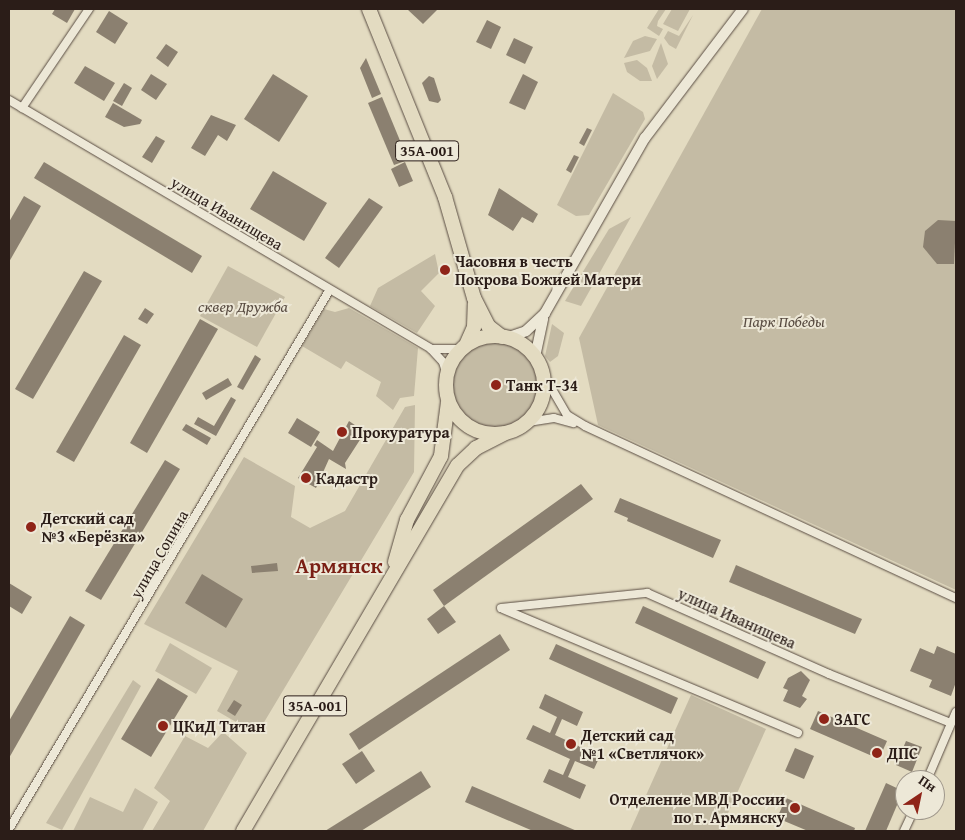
<!DOCTYPE html>
<meta charset="utf-8">
<style>
body{margin:0}
#map{position:relative;width:965px;height:840px;overflow:hidden;background:#e3dbc1;font-family:"Gentium Book Plus",serif}
div>[style]{position:absolute}
.green>*{inset:0;background:#c4bba4}
.round{border-radius:50%}
.building>*{inset:0;background:#8b8070}
.roads{filter:drop-shadow(0 0 1px #594c42) drop-shadow(0 0 1px #594c42)}
.street>*{height:8px;margin:-4px;padding:0 4px;transform-origin:4px;border-radius:4px;background:#ede8d7}
.secondary>*{height:10px;margin:-5px;padding:0 5px;transform-origin:5px;border-radius:5px;background:#ede8d7}
.highway>*{height:14px;margin:-7px;padding:0 7px;transform-origin:7px;border-radius:7px;background:#e3dbc1}
.highway>.ring{margin:-7px;padding:0;box-sizing:content-box;background:none;border:14px solid #e3dbc1;border-radius:50%}
.dots>*{width:14px;height:14px;translate:-50% -50%;box-sizing:border-box;border:2px solid #ede8d7;border-radius:50%}
span{translate:-50% -50%;white-space:nowrap;text-align:center;line-height:1.15;-webkit-text-stroke:4px #ede8d7;paint-order:stroke}
.shield-label span{padding:1px 4px;background:#ede8d7;border:1px solid;border-radius:4px;-webkit-text-stroke-width:0}
.shield-label{font-size:15px;color:#2b1d18;font-weight:700}
.street-label{font-size:16px;color:#2b1d18}
.poi-label{font-size:16px;color:#2b1d18;font-weight:700}
.left{translate:0 -50%;text-align:left}
.right{translate:-100% -50%;text-align:right}
.park-label{font-size:16px;color:#594c42;font-style:italic}
.district-label{font-size:21px;color:#7a1f14;font-weight:700}
.frame{position:absolute;inset:0;border:10px solid #2b1d18;pointer-events:none}
.north{position:absolute;left:895px;top:770px;width:50px;height:50px;box-sizing:border-box;background:#ede8d7;border:1px solid #9f978b;border-radius:50%;rotate:34deg;font-size:14px;font-weight:700;line-height:20px;text-align:center;color:#2b1d18}
.north::after{content:'';display:block;margin:auto;width:18px;height:22px;background:#8f2418;clip-path:polygon(50% 0,100% 100%,50% 72%,0 100%)}
</style>
<div id="map">
<div class="green">
<div style="clip-path:polygon(659px 9px,666px 9px,658px 21px,657px 26px,663px 29px,659px 36px,647px 28px)"></div>
<div style="clip-path:polygon(672px 9px,690px 9px,678px 31px,663px 24px)"></div>
<div style="clip-path:polygon(762px 9px,956px 9px,956px 590px,598px 425px,579px 338px)"></div>
<div style="clip-path:polygon(693px 15px,676px 49px,669px 45px,664px 38px,668px 31px,679px 36px)"></div>
<div style="clip-path:polygon(645px 36px,657px 39px,650px 51px,624px 58px,633px 41px)"></div>
<div style="clip-path:polygon(661px 43px,668px 64px,657px 79px,652px 66px)"></div>
<div style="clip-path:polygon(637px 60px,647px 68px,652px 81px,640px 81px,627px 72px,624px 63px)"></div>
<div style="clip-path:polygon(613px 93px,643px 112px,645px 119px,589px 215px,576px 216px,557px 205px)"></div>
<div style="clip-path:polygon(631px 217px,581px 306px,565px 301px,609px 229px)"></div>
<div style="clip-path:polygon(435px 254px,439px 273px,421px 291px,435px 306px,417px 333px,370px 306px,378px 288px)"></div>
<div style="clip-path:polygon(228px 266px,285px 297px,257px 347px,200px 316px)"></div>
<div style="clip-path:polygon(349px 308px,418px 348px,414px 396px,400px 398px,393px 410px,376px 396px,381px 382px,346px 361px,341px 369px,302px 346px,324px 309px,335px 312px)"></div>
<div style="clip-path:polygon(552px 324px,564px 333px,558px 356px,550px 362px,545px 356px)"></div>
<div class="round" style="left:453px;top:343px;width:84px;height:84px"></div>
<div style="clip-path:polygon(415px 405px,414px 472px,257px 734px,217px 711px,238px 671px,144px 624px,244px 457px,295px 486px,291px 517px,310px 528px,345px 511px,405px 407px)"></div>
<div style="clip-path:polygon(170px 643px,212px 668px,196px 694px,155px 671px)"></div>
<div style="clip-path:polygon(133px 680px,141px 686px,62px 830px,46px 823px)"></div>
<div style="clip-path:polygon(691px 695px,766px 729px,720px 831px,630px 831px)"></div>
<div style="clip-path:polygon(223px 732px,247px 753px,203px 831px,152px 831px,170px 801px,154px 788px,185px 736px,208px 748px)"></div>
<div style="clip-path:polygon(135px 788px,158px 802px,142px 831px,73px 831px,90px 797px,123px 812px)"></div>
</div>
<div class="building">
<div style="clip-path:polygon(55px 9px,75px 9px,67px 23px,52px 14px)"></div>
<div style="clip-path:polygon(407px 9px,438px 9px,423px 24px)"></div>
<div style="clip-path:polygon(109px 11px,128px 23px,115px 44px,96px 32px)"></div>
<div style="clip-path:polygon(487px 20px,501px 27px,491px 49px,476px 42px)"></div>
<div style="clip-path:polygon(514px 38px,533px 47px,525px 64px,506px 55px)"></div>
<div style="clip-path:polygon(166px 44px,178px 52px,168px 67px,156px 58px)"></div>
<div style="clip-path:polygon(366px 58px,381px 94px,372px 98px,360px 68px)"></div>
<div style="clip-path:polygon(85px 66px,115px 83px,104px 101px,74px 83px)"></div>
<div style="clip-path:polygon(151px 74px,167px 84px,156px 100px,141px 90px)"></div>
<div style="clip-path:polygon(273px 74px,308px 96px,279px 142px,244px 119px)"></div>
<div style="clip-path:polygon(523px 74px,538px 82px,525px 110px,509px 103px)"></div>
<div style="clip-path:polygon(429px 76px,434px 78px,441px 100px,438px 103px,429px 101px,422px 83px)"></div>
<div style="clip-path:polygon(124px 83px,132px 88px,122px 106px,113px 101px)"></div>
<div style="clip-path:polygon(382px 97px,408px 160px,394px 165px,368px 103px)"></div>
<div style="clip-path:polygon(113px 103px,142px 120px,140px 124px,124px 127px,105px 117px)"></div>
<div style="clip-path:polygon(211px 115px,236px 125px,227px 141px,218px 135px,205px 156px,191px 148px)"></div>
<div style="clip-path:polygon(587px 128px,592px 130px,584px 146px,579px 143px)"></div>
<div style="clip-path:polygon(156px 136px,165px 141px,152px 163px,142px 157px)"></div>
<div style="clip-path:polygon(574px 155px,579px 157px,571px 173px,566px 170px)"></div>
<div style="clip-path:polygon(44px 162px,202px 256px,192px 273px,34px 178px)"></div>
<div style="clip-path:polygon(405px 162px,413px 181px,399px 187px,391px 169px)"></div>
<div style="clip-path:polygon(273px 171px,327px 203px,304px 241px,250px 209px)"></div>
<div style="clip-path:polygon(499px 188px,538px 214px,533px 223px,522px 217px,513px 231px,488px 215px)"></div>
<div style="clip-path:polygon(24px 196px,41px 206px,9px 262px,9px 222px)"></div>
<div style="clip-path:polygon(369px 198px,383px 207px,339px 268px,325px 258px)"></div>
<div style="clip-path:polygon(938px 220px,956px 221px,954px 264px,937px 264px,923px 247px,925px 231px)"></div>
<div style="clip-path:polygon(84px 271px,102px 281px,33px 399px,15px 389px)"></div>
<div style="clip-path:polygon(145px 308px,154px 314px,147px 324px,138px 319px)"></div>
<div style="clip-path:polygon(200px 319px,218px 329px,147px 453px,130px 443px)"></div>
<div style="clip-path:polygon(124px 335px,141px 345px,74px 462px,56px 452px)"></div>
<div style="clip-path:polygon(255px 355px,261px 359px,243px 390px,237px 387px)"></div>
<div style="clip-path:polygon(228px 378px,232px 385px,206px 400px,202px 393px)"></div>
<div style="clip-path:polygon(231px 397px,236px 400px,216px 436px,194px 424px,198px 417px,214px 426px)"></div>
<div style="clip-path:polygon(297px 418px,320px 432px,311px 447px,288px 433px)"></div>
<div style="clip-path:polygon(349px 421px,365px 432px,345px 463px,346px 469px,329px 459px,316px 488px,298px 478px,317px 447px,314px 445px,317px 440px,333px 451px)"></div>
<div style="clip-path:polygon(186px 424px,211px 438px,207px 445px,182px 430px)"></div>
<div style="clip-path:polygon(165px 460px,180px 469px,101px 600px,85px 591px)"></div>
<div style="clip-path:polygon(581px 484px,593px 499px,444px 606px,433px 590px)"></div>
<div style="clip-path:polygon(620px 498px,721px 540px,713px 558px,627px 521px,628px 518px,614px 512px)"></div>
<div style="clip-path:polygon(277px 563px,278px 571px,252px 573px,251px 566px)"></div>
<div style="clip-path:polygon(736px 565px,862px 619px,855px 634px,729px 582px)"></div>
<div style="clip-path:polygon(202px 574px,243px 599px,226px 628px,185px 603px)"></div>
<div style="clip-path:polygon(9px 583px,32px 597px,22px 614px,9px 606px)"></div>
<div style="clip-path:polygon(444px 606px,456px 622px,438px 634px,427px 619px)"></div>
<div style="clip-path:polygon(643px 606px,766px 662px,758px 679px,635px 623px)"></div>
<div style="clip-path:polygon(70px 616px,85px 625px,9px 758px,9px 721px)"></div>
<div style="clip-path:polygon(500px 634px,510px 650px,359px 750px,349px 734px)"></div>
<div style="clip-path:polygon(556px 644px,678px 698px,671px 714px,549px 659px)"></div>
<div style="clip-path:polygon(937px 646px,956px 654px,956px 682px,951px 696px,929px 687px,932px 680px,910px 671px,920px 648px,934px 654px)"></div>
<div style="clip-path:polygon(801px 671px,810px 680px,802px 696px,807px 699px,800px 708px,783px 701px,788px 690px,783px 688px,788px 678px)"></div>
<div style="clip-path:polygon(158px 678px,188px 696px,151px 757px,121px 739px)"></div>
<div style="clip-path:polygon(545px 694px,583px 712px,577px 726px,562px 719px,555px 735px,600px 756px,594px 769px,575px 761px,568px 777px,586px 785px,580px 799px,543px 782px,549px 769px,563px 775px,570px 759px,526px 739px,533px 725px,550px 733px,557px 717px,539px 708px)"></div>
<div style="clip-path:polygon(234px 700px,242px 705px,235px 716px,227px 711px)"></div>
<div style="clip-path:polygon(818px 711px,887px 741px,879px 759px,810px 729px)"></div>
<div style="clip-path:polygon(906px 741px,922px 747px,912px 772px,896px 765px)"></div>
<div style="clip-path:polygon(795px 748px,814px 756px,804px 779px,785px 771px)"></div>
<div style="clip-path:polygon(362px 751px,375px 771px,356px 784px,342px 764px)"></div>
<div style="clip-path:polygon(421px 771px,431px 787px,361px 831px,325px 831px)"></div>
<div style="clip-path:polygon(886px 783px,903px 791px,886px 831px,865px 831px)"></div>
<div style="clip-path:polygon(472px 786px,577px 831px,533px 831px,465px 802px)"></div>
<div style="clip-path:polygon(786px 798px,855px 828px,854px 831px,808px 831px,777px 818px)"></div>
</div>
<div class="roads">
<div class="street">
<div style="left:9px;top:100px;width:490px;rotate:30.5deg"></div>
<div style="left:431px;top:349px;width:18px;rotate:47deg"></div>
<div style="left:443px;top:362px;width:14px;rotate:73deg"></div>
<div style="left:22px;top:108px;width:120px;rotate:-55.9deg"></div>
<div style="left:431px;top:349px;width:31px"></div>
<div style="left:542px;top:372px;width:50px;rotate:59.8deg"></div>
<div style="left:567px;top:415px;width:21px;rotate:31deg"></div>
<div style="left:585px;top:426px;width:409px;rotate:24.9deg"></div>
<div style="left:528px;top:422px;width:26px;rotate:-9deg"></div>
<div style="left:554px;top:418px;width:20px;rotate:15deg"></div>
<div style="left:501px;top:608px;width:147px;rotate:-5.9deg"></div>
<div style="left:647px;top:593px;width:199px;rotate:24deg"></div>
<div style="left:829px;top:674px;width:131px;rotate:21.9deg"></div>
<div style="left:503px;top:609px;width:320px;rotate:22.8deg"></div>
<div style="left:927px;top:780px;width:74px;rotate:-66.9deg"></div>
<div style="left:9px;top:829px;width:626px;rotate:-59.26deg"></div>
<div style="left:904px;top:831px;width:23px;rotate:-65deg"></div>
</div>
<div class="secondary">
<div style="left:506px;top:338px;width:21px;rotate:-19deg"></div>
<div style="left:526px;top:331px;width:26px;rotate:-43deg"></div>
<div style="left:545px;top:313px;width:202px;rotate:-60.3deg"></div>
<div style="left:645px;top:138px;width:162px;rotate:-52.8deg"></div>
<div style="left:535px;top:357px;width:39px;rotate:-78deg"></div>
</div>
<div class="highway">
<div style="left:369px;top:9px;width:203px;rotate:68deg"></div>
<div style="left:445px;top:197px;width:105px;rotate:74deg"></div>
<div style="left:474px;top:298px;width:31px;rotate:63deg"></div>
<div style="left:488px;top:326px;width:18px;rotate:38deg"></div>
<div class="ring" style="left:446px;top:336px;width:84px;height:84px"></div>
<div style="left:466px;top:345px;width:20px;rotate:-66deg"></div>
<div style="left:474px;top:327px;width:23px;rotate:-88deg"></div>
<div style="left:395px;top:562px;width:44px;rotate:-74.1deg"></div>
<div style="left:407px;top:520px;width:72px;rotate:-62deg"></div>
<div style="left:441px;top:456px;width:54px;rotate:-82.6deg"></div>
<div style="left:243px;top:831px;width:424px;rotate:-59.6deg"></div>
<div style="left:458px;top:465px;width:25px;rotate:-43deg"></div>
<div style="left:476px;top:448px;width:31px;rotate:-27deg"></div>
</div>
</div>
<div class="dots">
<div style="left:445px;top:270px;background:#8f2418"></div>
<div style="left:496px;top:385px;background:#8f2418"></div>
<div style="left:342px;top:432px;background:#8f2418"></div>
<div style="left:306px;top:478px;background:#8f2418"></div>
<div style="left:31px;top:527px;background:#8f2418"></div>
<div style="left:824px;top:719px;background:#8f2418"></div>
<div style="left:163px;top:726px;background:#8f2418"></div>
<div style="left:571px;top:744px;background:#8f2418"></div>
<div style="left:877px;top:753px;background:#8f2418"></div>
<div style="left:795px;top:808px;background:#8f2418"></div>
</div>
<div class="shield-label">
<span style="left:427px;top:151px">35А-001</span>
<span style="left:315px;top:706px">35А-001</span>
</div>
<div class="street-label">
<span style="left:227px;top:213px;rotate:31deg">улица Иванищева</span>
<span style="left:159px;top:554px;rotate:-60deg">улица Сопина</span>
<span style="left:737px;top:618px;rotate:24deg">улица Иванищева</span>
</div>
<div class="poi-label">
<span class="left" style="left:455px;top:270px">Часовня в честь<br>Покрова Божией Матери</span>
<span class="left" style="left:506px;top:385px">Танк Т-34</span>
<span class="left" style="left:352px;top:432px">Прокуратура</span>
<span class="left" style="left:316px;top:478px">Кадастр</span>
<span class="left" style="left:41px;top:527px">Детский сад<br>№3 «Берёзка»</span>
<span class="left" style="left:834px;top:719px">ЗАГС</span>
<span class="left" style="left:173px;top:726px">ЦКиД Титан</span>
<span class="left" style="left:581px;top:744px">Детский сад<br>№1 «Светлячок»</span>
<span class="left" style="left:887px;top:753px">ДПС</span>
<span class="right" style="left:785px;top:808px">Отделение МВД России<br>по г. Армянску</span>
</div>
<div class="park-label">
<span style="left:243px;top:306px">сквер Дружба</span>
<span style="left:784px;top:321px">Парк Победы</span>
</div>
<div class="district-label">
<span style="left:339px;top:566px">Армянск</span>
</div>
<div class="frame"></div>
<div class="north">Пн</div>
</div>
